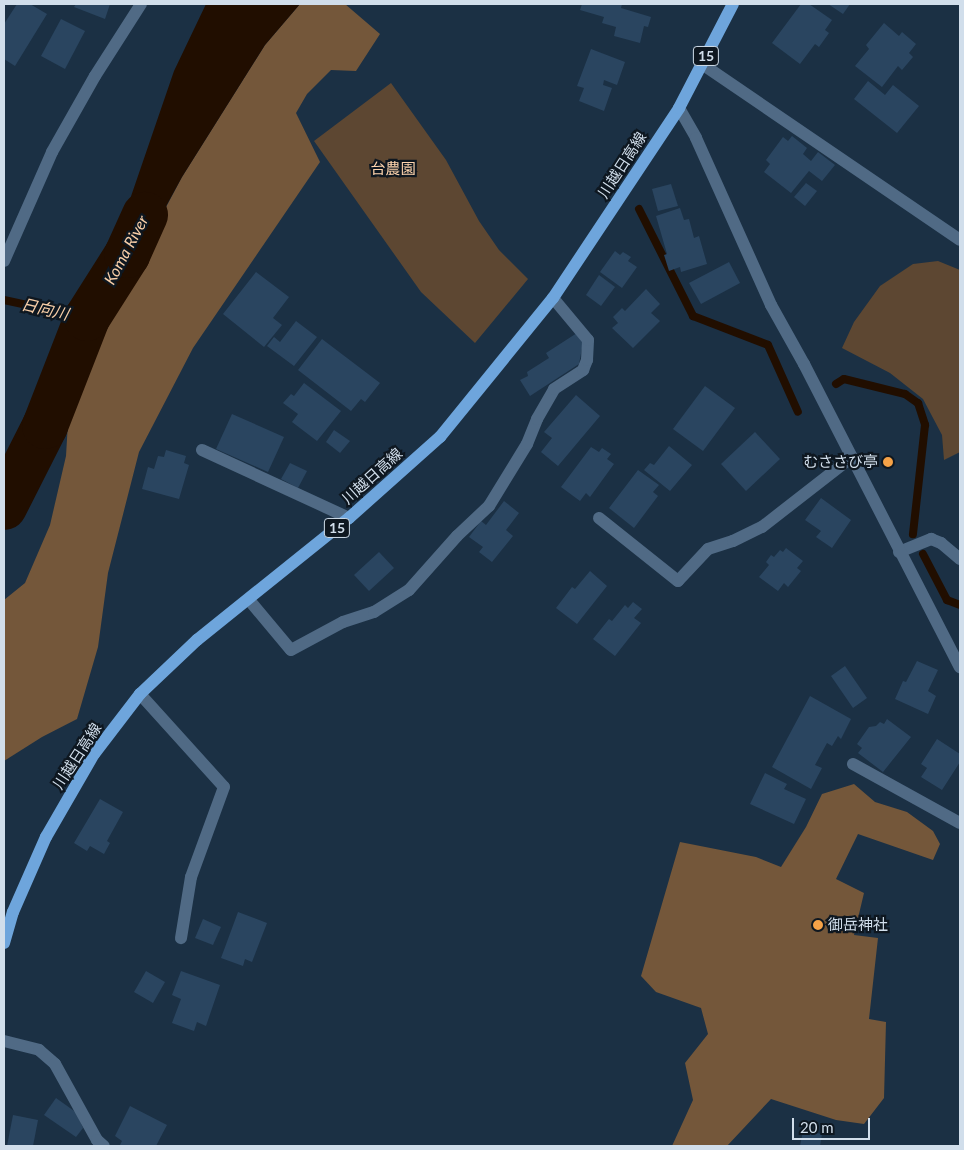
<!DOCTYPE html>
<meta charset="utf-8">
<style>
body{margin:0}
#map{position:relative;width:964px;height:1150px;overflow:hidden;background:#1b3044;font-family:Lato,"Noto Sans JP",sans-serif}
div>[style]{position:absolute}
.green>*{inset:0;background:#5d4732}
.forest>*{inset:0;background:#74573a}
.water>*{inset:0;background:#210e00}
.stream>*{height:8px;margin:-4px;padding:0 4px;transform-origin:4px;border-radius:4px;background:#210e00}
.river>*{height:46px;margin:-23px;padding:0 23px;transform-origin:23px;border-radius:23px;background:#210e00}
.building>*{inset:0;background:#2a4560}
.service>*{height:12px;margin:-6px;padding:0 6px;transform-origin:6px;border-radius:6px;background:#506a85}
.minor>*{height:12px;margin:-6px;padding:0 6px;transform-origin:6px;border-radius:6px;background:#506a85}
.tertiary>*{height:12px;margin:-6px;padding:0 6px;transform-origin:6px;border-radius:6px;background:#506a85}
.primary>*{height:12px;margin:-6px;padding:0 6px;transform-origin:6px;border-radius:6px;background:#6ea5dc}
.dots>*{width:14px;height:14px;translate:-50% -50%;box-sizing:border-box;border:2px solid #0e1720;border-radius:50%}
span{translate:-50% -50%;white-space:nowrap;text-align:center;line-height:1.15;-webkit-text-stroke:4.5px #0e1720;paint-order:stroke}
.shield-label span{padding:1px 4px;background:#0e1720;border:1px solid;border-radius:4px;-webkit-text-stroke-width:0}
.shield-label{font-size:14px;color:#d1deeb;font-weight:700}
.street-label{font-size:15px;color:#d1deeb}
.park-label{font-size:15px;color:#fed4ad}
.poi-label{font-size:15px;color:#d1deeb}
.right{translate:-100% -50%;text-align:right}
.left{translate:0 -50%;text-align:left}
.water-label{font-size:16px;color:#f9cfa8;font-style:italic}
.frame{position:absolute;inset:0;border:5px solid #d1deeb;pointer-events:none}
.scale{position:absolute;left:792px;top:1118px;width:78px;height:22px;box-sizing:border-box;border:2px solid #d1deeb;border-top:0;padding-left:6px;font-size:15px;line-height:18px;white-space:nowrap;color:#d1deeb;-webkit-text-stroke:4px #0e1720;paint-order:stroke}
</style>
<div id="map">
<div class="green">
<div style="clip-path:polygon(391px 83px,446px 160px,479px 221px,499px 250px,528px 279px,475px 343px,421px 292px,314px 141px)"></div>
<div style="clip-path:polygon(938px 261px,960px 270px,960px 452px,944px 460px,942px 435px,923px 399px,890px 373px,842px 348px,854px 322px,880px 286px,913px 264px)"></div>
</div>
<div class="forest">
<div style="clip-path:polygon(300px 4px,345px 4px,380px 34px,356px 71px,331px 70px,307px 94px,296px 113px,320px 162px,193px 348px,139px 452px,108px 573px,98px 647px,77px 719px,42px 737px,4px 761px,4px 600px,25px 583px,50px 525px,66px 456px,70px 388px,182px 177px,265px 45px)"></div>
<div style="clip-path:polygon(854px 784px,875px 802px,907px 812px,933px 831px,940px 844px,933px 860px,858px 834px,836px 879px,864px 893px,854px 935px,878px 938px,869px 1019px,886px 1022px,884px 1098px,864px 1124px,836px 1120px,771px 1099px,727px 1146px,672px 1146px,693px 1100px,685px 1063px,708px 1034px,701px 1008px,656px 992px,641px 976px,680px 842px,756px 857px,781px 867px,806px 827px,822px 794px)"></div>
</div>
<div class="water">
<div style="clip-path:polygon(206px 4px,300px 4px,265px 45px,182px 177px,133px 267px,104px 275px,174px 71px)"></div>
</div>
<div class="stream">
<div style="left:639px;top:209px;width:120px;rotate:63.2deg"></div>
<div style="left:693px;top:316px;width:80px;rotate:21.1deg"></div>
<div style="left:768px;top:345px;width:73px;rotate:65.9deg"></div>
<div style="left:4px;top:300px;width:85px;rotate:12.2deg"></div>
<div style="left:836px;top:384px;width:9px;rotate:-32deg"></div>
<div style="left:844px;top:379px;width:63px;rotate:13.8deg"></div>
<div style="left:905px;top:394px;width:16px;rotate:35deg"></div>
<div style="left:918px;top:403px;width:23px;rotate:72deg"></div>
<div style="left:925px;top:425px;width:110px;rotate:96.3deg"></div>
<div style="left:923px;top:554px;width:52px;rotate:62.4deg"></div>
<div style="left:947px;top:600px;width:14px;rotate:21deg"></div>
</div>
<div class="river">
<div style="left:4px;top:507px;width:91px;rotate:-63.2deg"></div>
<div style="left:45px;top:426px;width:116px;rotate:-68.7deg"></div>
<div style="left:87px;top:318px;width:75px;rotate:-57.6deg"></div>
<div style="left:127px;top:255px;width:44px;rotate:-65.8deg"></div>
</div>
<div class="building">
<div style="clip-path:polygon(17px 4px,30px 4px,47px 14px,15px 66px,4px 59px,4px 24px)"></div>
<div style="clip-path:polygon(76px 4px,110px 4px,105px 19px,74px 7px)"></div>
<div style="clip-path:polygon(582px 4px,622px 4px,621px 8px,651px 17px,648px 27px,644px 26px,640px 43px,614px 36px,616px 27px,602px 23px,604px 17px,580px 10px)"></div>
<div style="clip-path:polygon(801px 4px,809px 4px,832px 20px,825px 30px,829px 33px,819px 47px,815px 44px,800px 64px,772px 43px)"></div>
<div style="clip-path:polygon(828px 4px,850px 4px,843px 14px)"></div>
<div style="clip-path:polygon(61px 19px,85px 31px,65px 69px,41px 56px)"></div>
<div style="clip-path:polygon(884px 23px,899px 36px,902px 32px,916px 44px,909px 53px,913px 57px,902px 70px,898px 66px,882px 87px,855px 66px,869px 49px,866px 45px)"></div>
<div style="clip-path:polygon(591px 49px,625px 62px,617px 85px,604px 80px,603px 85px,612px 88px,604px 111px,579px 101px,584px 88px,577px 86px)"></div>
<div style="clip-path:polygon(868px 81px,885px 95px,893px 85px,919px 106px,897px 133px,854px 99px)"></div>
<div style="clip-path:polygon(792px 136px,807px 148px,803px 154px,811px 161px,818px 152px,835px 165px,822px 181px,809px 171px,791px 193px,764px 172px,770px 164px,766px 160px,783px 137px,788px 141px)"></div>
<div style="clip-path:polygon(806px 183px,817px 191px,805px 206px,794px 197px)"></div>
<div style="clip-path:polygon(671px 184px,678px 206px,658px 211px,652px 189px)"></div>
<div style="clip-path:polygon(680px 208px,684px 220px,689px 219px,694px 238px,699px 236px,707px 264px,681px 272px,680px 267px,669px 271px,664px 255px,667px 254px,656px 216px)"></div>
<div style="clip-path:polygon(615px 251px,620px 255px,623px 252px,631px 257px,628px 261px,637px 267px,622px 288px,600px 272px)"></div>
<div style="clip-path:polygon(729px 262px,740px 283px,701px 304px,689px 283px)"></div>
<div style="clip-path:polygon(256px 272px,289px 297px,273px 318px,282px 325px,264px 347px,223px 314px)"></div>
<div style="clip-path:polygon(599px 275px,615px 287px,601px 306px,586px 295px)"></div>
<div style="clip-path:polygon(646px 289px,660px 304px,651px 313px,660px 321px,633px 348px,612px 328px,618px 323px,613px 317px,622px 308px,625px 311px)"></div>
<div style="clip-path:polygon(296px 321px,317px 337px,294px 366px,267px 346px,274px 337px,280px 342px)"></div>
<div style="clip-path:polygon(577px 333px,583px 343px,579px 364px,530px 396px,520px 380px,528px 376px,527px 372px,549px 358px,546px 353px)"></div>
<div style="clip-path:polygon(322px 339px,380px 383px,365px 402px,361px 399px,351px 411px,298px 370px)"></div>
<div style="clip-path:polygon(304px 383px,341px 411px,317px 441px,292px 422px,298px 414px,283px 403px,291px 394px,294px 396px)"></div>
<div style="clip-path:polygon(705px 386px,735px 408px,703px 451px,673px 429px)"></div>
<div style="clip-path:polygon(576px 395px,600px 416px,558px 466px,541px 452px,552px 438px,544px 432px)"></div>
<div style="clip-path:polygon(232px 414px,284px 437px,268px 472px,216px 449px)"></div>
<div style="clip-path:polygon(334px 430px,350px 441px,340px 453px,326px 442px)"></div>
<div style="clip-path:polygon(755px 432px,780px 459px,746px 491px,721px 464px)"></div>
<div style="clip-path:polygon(669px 446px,692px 465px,670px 491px,644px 470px,650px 463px,654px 465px)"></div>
<div style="clip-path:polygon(591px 447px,599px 452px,602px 448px,611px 454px,607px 459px,614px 464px,590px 497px,586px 493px,580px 501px,561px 487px)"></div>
<div style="clip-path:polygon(166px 450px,186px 456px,184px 463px,189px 465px,179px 499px,142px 489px,148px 467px,154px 469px,158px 456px,164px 457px)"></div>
<div style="clip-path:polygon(290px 463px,307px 471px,298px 488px,281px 479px)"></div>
<div style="clip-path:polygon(638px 470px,659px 485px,653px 492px,658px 496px,634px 528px,609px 508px)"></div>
<div style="clip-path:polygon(821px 498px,851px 520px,832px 548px,816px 537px,821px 531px,805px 520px)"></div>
<div style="clip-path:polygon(504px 501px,519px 513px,506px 530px,513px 536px,492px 562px,479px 552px,483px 547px,469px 537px,481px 521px,486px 525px)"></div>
<div style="clip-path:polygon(786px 548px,803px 561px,797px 568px,801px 571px,788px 587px,784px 583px,778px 591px,759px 577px,769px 565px,766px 562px,771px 555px,774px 557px,780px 550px,783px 552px)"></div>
<div style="clip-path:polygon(379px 552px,394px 568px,369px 591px,354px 575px)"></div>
<div style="clip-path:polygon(590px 571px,607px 586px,577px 624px,556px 608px,572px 587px,575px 589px)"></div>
<div style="clip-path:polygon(633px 602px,642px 609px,634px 618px,641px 623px,615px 656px,593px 639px,609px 619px,612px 621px,625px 605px,628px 608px)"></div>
<div style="clip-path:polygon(917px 661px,938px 670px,928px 691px,936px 696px,928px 714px,895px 699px,903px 681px,906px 682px)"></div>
<div style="clip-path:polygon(845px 666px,867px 698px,853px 708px,831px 676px)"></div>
<div style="clip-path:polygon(810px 696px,851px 719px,841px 739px,838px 736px,832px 746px,827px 743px,815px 765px,822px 768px,811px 789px,772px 767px)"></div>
<div style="clip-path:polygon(887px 719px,911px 737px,883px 772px,858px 753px,862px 748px,857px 744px,869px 727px,876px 726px,880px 722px,884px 724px)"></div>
<div style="clip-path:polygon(937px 739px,960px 754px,960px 762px,942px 790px,921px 777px,927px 768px,921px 764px)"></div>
<div style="clip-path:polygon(765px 773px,787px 784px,784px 789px,806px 799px,794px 824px,750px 804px)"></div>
<div style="clip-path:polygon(100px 799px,123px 812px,107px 841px,110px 843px,104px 854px,90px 846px,87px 851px,74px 843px)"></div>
<div style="clip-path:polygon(238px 912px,267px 923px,252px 962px,245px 959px,243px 966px,221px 958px)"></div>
<div style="clip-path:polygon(203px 919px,221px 927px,213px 945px,195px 938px)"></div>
<div style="clip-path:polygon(146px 971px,165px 982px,153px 1003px,134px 992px)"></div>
<div style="clip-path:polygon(181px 971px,220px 985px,206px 1026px,197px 1022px,194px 1031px,172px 1023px,181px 999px,172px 995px)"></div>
<div style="clip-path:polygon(56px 1098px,77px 1113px,83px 1128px,76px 1137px,44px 1115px)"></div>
<div style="clip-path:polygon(130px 1106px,167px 1125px,156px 1146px,120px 1145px,122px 1141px,115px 1136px)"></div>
<div style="clip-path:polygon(13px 1115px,38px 1120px,33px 1146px,7px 1146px)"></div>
<div style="clip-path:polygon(803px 1131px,822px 1134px,820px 1146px,800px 1146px)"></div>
</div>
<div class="service">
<div style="left:702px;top:64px;width:312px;rotate:34.3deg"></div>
<div style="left:202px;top:450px;width:162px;rotate:24.8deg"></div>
<div style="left:899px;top:552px;width:35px;rotate:-22deg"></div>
<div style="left:931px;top:539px;width:11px;rotate:22deg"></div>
<div style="left:941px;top:543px;width:25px;rotate:40deg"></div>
<div style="left:249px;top:600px;width:65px;rotate:50deg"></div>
<div style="left:291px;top:650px;width:59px;rotate:-28.3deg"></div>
<div style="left:343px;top:622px;width:33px;rotate:-18deg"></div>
<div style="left:374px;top:612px;width:41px;rotate:-32.2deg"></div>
<div style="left:409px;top:590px;width:72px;rotate:-48.4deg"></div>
<div style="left:457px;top:536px;width:44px;rotate:-43.2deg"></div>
<div style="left:489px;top:506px;width:73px;rotate:-58.5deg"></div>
<div style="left:527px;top:444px;width:27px;rotate:-68deg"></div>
<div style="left:537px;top:419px;width:34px;rotate:-60deg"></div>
<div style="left:554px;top:389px;width:35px;rotate:-33deg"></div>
<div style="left:583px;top:370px;width:11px;rotate:-68deg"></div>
<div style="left:587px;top:360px;width:20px;rotate:-87deg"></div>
<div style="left:588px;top:340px;width:55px;rotate:-129.8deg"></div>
<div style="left:853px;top:764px;width:122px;rotate:28.9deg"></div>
</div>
<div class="minor">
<div style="left:4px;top:261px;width:119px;rotate:-66.2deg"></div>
<div style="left:52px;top:152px;width:87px;rotate:-60.5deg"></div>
<div style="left:95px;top:76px;width:85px;rotate:-57.4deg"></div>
<div style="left:599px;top:518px;width:101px;rotate:38.6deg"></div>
<div style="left:678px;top:581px;width:44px;rotate:-46.8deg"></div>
<div style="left:708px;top:549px;width:26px;rotate:-18deg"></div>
<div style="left:733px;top:541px;width:32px;rotate:-26deg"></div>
<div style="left:762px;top:527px;width:114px;rotate:-37.9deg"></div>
<div style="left:140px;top:694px;width:125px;rotate:47.9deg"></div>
<div style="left:224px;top:787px;width:96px;rotate:110.1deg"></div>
<div style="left:191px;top:877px;width:62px;rotate:99.3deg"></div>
<div style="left:4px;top:1041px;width:36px;rotate:14deg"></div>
<div style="left:39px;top:1050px;width:21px;rotate:41deg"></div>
<div style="left:55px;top:1064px;width:87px;rotate:61.1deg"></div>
<div style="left:97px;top:1140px;width:9px;rotate:41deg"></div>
</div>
<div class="tertiary">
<div style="left:679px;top:108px;width:34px;rotate:60deg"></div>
<div style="left:696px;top:138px;width:183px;rotate:65.8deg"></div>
<div style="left:771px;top:305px;width:68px;rotate:60.8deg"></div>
<div style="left:804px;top:364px;width:341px;rotate:62.8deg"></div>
</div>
<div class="primary">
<div style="left:4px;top:943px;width:32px;rotate:-74deg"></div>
<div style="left:13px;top:912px;width:82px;rotate:-66.3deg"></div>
<div style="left:46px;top:837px;width:96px;rotate:-60deg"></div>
<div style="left:94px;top:754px;width:76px;rotate:-52.5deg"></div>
<div style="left:140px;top:694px;width:79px;rotate:-43.5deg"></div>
<div style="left:197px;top:640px;width:195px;rotate:-38.8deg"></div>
<div style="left:349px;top:518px;width:122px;rotate:-41.7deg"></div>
<div style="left:440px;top:437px;width:179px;rotate:-50.9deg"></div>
<div style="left:553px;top:298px;width:228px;rotate:-56.4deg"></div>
<div style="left:679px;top:108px;width:117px;rotate:-62.6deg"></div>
</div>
<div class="dots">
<div style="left:888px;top:462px;background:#f6a247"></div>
<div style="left:818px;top:925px;background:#f6a247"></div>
</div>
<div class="shield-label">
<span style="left:706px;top:56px">15</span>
<span style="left:337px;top:528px">15</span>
</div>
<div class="street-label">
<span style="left:622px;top:165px;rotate:-57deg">川越日高線</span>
<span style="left:372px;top:476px;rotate:-42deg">川越日高線</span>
<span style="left:77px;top:756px;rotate:-57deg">川越日高線</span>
</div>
<div class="park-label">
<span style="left:393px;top:169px">台農園</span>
</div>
<div class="poi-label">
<span class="right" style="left:878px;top:462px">むささび亭</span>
<span class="left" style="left:828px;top:925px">御岳神社</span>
</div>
<div class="water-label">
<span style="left:126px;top:250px;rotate:-62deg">Koma River</span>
<span style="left:45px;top:309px;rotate:13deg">日向川</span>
</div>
<div class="frame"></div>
<div class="scale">20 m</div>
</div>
